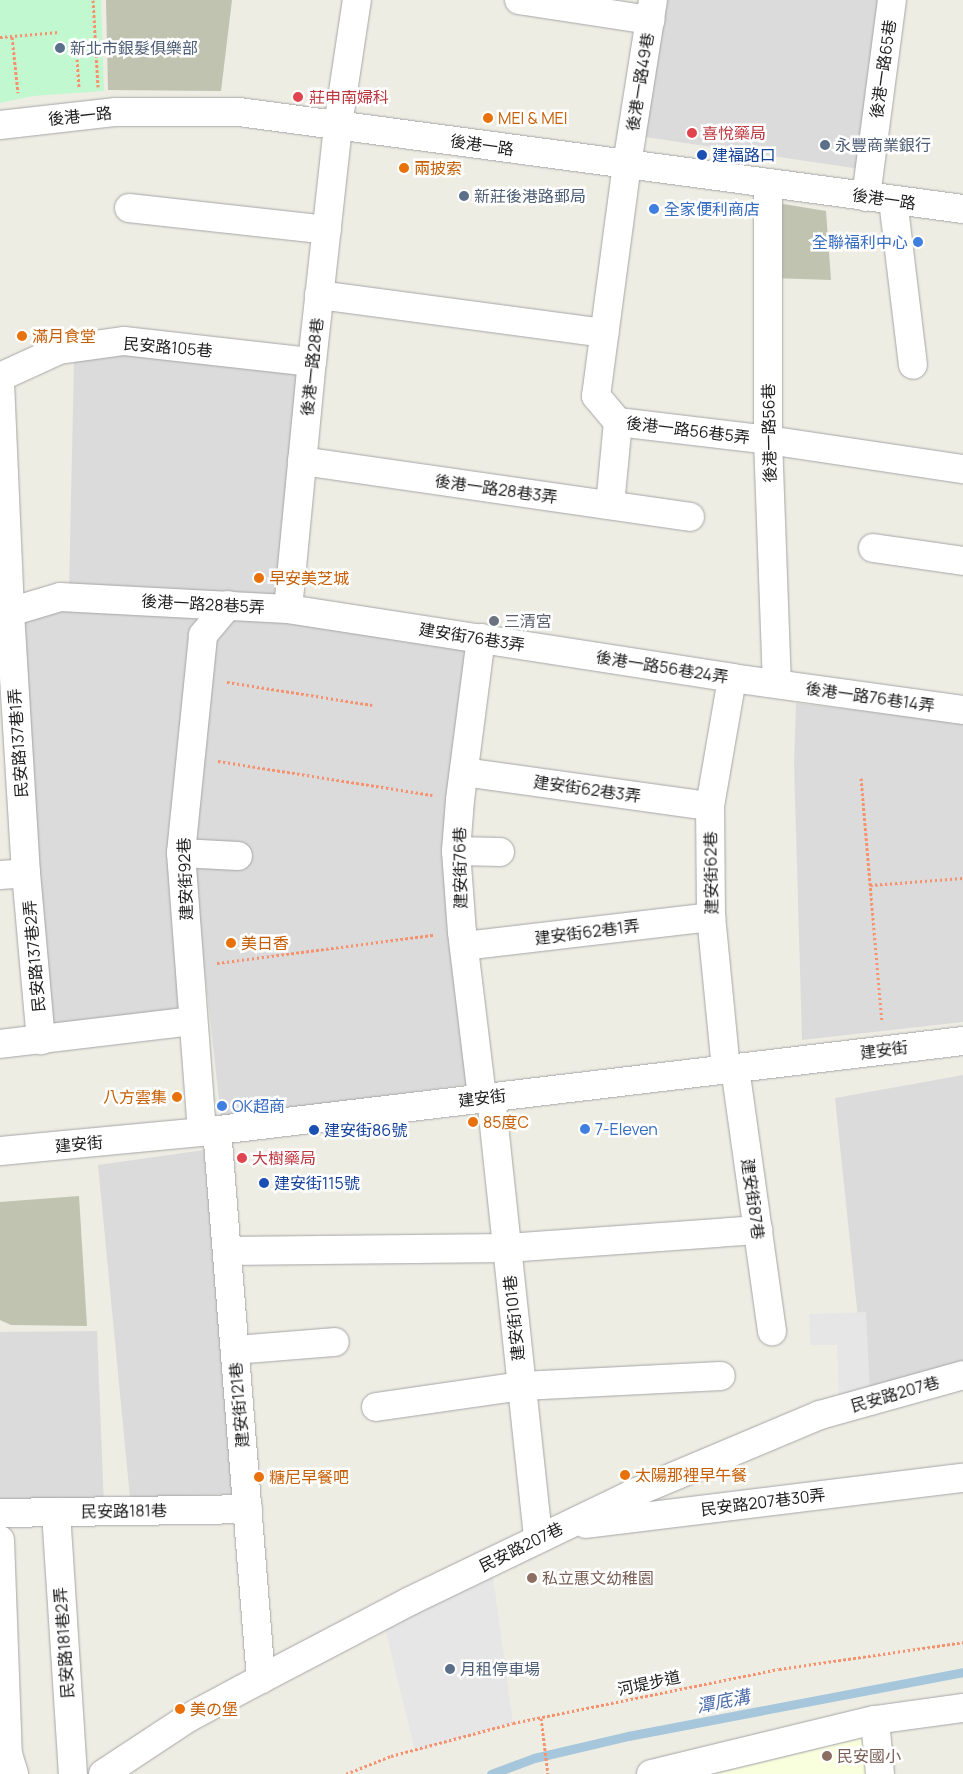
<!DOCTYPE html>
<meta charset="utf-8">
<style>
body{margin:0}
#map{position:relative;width:963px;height:1774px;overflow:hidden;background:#eeede4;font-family:Manrope,"Noto Sans TC","Noto Sans JP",sans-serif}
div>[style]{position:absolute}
.residential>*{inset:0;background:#dcdbdb}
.education>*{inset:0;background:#f9fedd}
.construction>*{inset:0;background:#bfc3af}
.park>*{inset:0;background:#c1f8cf}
.parking>*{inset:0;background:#e6e6e6}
.stream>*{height:9px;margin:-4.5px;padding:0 4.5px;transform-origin:4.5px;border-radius:4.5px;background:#a5c6db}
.path>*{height:3px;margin-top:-1.5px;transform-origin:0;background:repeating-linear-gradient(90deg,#f6926d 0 2.5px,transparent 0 5px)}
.roads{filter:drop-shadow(0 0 1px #a5a5a5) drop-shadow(0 0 1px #a5a5a5)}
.minor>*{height:28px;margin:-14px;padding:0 14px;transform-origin:14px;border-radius:14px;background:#fff}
.dots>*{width:14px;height:14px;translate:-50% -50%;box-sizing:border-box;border:2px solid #fff;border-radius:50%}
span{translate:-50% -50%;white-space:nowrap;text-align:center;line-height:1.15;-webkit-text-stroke:5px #fff;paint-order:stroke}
.service-label{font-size:16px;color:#4e5e75}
.left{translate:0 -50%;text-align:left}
.street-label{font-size:16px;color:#1e1e1e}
.health-label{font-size:16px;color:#be3a42}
.food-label{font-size:16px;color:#c56008}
.right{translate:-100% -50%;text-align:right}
.transit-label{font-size:16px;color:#164399}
.shop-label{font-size:16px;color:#366cbe}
.worship-label{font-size:16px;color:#5b616d}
.education-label{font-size:16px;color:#785e54}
.water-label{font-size:18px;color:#4d6cab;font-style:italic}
</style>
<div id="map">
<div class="residential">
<div style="clip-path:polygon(657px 0,884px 0,860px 169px,638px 136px)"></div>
<div style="clip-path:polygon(123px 354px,301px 374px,280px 599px,69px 589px,74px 361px)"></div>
<div style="clip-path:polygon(62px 606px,197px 609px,176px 846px,191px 1019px,46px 1038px,18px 619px)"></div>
<div style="clip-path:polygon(236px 612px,474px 649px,444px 855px,472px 1084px,221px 1118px,188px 821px,216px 637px)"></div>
<div style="clip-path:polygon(796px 703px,963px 723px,963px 1022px,802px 1040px,794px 763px)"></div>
<div style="clip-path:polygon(963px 1075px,963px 1375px,867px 1405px,835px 1098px)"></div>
<div style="clip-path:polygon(204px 1150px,234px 1494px,130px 1498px,98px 1165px)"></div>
<div style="clip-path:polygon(97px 1331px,104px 1505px,0 1507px,0 1332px)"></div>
</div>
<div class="education">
<div style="clip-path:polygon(863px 1738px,867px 1774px,716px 1774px)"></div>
</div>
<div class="construction">
<div style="clip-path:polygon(106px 0,232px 0,221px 91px,108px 90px)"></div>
<div style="clip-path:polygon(771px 202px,826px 211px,831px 280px,772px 278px)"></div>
<div style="clip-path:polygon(79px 1196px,87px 1326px,11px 1325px,0 1320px,0 1202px)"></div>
</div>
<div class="park">
<div style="clip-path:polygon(0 0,101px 0,104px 91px,33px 96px,0 103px)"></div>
</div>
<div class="parking">
<div style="clip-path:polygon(866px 1312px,870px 1393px,839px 1402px,837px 1345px,810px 1345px,809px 1314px)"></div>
<div style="clip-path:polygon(491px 1562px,513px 1723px,415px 1751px,382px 1616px)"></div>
</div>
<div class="stream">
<div style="left:491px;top:1774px;width:46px;rotate:-20.4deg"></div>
<div style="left:534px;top:1758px;width:97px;rotate:-13.2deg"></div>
<div style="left:628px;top:1736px;width:341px;rotate:-10.8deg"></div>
</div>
<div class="path">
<div style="left:93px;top:0;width:87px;rotate:86.7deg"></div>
<div style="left:0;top:37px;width:59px;rotate:-4.8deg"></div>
<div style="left:12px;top:37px;width:56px;rotate:83.9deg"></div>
<div style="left:77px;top:59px;width:29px;rotate:86deg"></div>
<div style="left:227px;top:682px;width:147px;rotate:9deg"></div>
<div style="left:218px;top:761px;width:217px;rotate:9deg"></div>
<div style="left:861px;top:778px;width:245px;rotate:85.1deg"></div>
<div style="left:870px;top:885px;width:93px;rotate:-4.3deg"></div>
<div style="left:217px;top:963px;width:219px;rotate:-7.4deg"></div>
<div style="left:541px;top:1718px;width:56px;rotate:82.9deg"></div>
<div style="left:346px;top:1774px;width:48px;rotate:-21.8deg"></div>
<div style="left:391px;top:1756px;width:126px;rotate:-15.1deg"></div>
<div style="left:513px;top:1723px;width:271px;rotate:-11.5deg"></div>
<div style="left:779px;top:1669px;width:186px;rotate:-8.3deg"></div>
</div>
<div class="roads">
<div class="minor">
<div style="left:519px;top:0;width:133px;rotate:8.7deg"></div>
<div style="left:653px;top:0;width:166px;rotate:99deg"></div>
<div style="left:627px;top:164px;width:234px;rotate:97.6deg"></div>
<div style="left:596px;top:396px;width:34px;rotate:50deg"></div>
<div style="left:618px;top:422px;width:151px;rotate:6.8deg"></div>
<div style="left:768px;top:440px;width:197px;rotate:8.5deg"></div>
<div style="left:0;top:125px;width:117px;rotate:-6.4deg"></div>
<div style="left:116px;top:112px;width:123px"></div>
<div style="left:239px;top:112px;width:730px;rotate:7.63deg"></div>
<div style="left:768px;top:183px;width:257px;rotate:90deg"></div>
<div style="left:768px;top:440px;width:244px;rotate:87.9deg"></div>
<div style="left:866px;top:197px;width:199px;rotate:-82.5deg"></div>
<div style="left:893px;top:200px;width:166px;rotate:83.1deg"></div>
<div style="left:129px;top:208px;width:199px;rotate:6.3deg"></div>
<div style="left:319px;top:295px;width:288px;rotate:7.6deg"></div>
<div style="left:0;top:377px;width:65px;rotate:-24.6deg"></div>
<div style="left:59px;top:350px;width:66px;rotate:-7.9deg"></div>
<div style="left:124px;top:341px;width:189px;rotate:6.4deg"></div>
<div style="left:0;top:382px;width:230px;rotate:87.5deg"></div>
<div style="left:10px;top:612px;width:261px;rotate:86.5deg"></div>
<div style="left:26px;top:873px;width:168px;rotate:84.9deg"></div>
<div style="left:302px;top:461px;width:392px;rotate:8.2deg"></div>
<div style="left:610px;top:505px;width:83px;rotate:-84.5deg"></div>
<div style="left:873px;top:548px;width:91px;rotate:8.2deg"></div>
<div style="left:288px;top:609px;width:248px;rotate:-84.5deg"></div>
<div style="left:312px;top:362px;width:238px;rotate:-83.7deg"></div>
<div style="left:338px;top:125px;width:126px;rotate:-81.4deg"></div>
<div style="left:0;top:619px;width:12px;rotate:-35deg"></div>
<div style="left:10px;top:612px;width:52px;rotate:-16.7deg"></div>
<div style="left:60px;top:597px;width:228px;rotate:3deg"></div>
<div style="left:288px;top:609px;width:449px;rotate:8.8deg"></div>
<div style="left:732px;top:678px;width:233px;rotate:7.9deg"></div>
<div style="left:481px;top:638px;width:163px;rotate:97.4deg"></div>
<div style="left:460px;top:800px;width:51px;rotate:94.5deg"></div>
<div style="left:456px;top:851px;width:81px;rotate:85.8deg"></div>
<div style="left:462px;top:932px;width:167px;rotate:83.1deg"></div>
<div style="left:464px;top:772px;width:248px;rotate:7.9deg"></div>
<div style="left:456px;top:851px;width:44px;rotate:1.3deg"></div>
<div style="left:181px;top:853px;width:57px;rotate:3deg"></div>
<div style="left:0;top:875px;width:26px;rotate:-4deg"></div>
<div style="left:464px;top:946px;width:249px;rotate:-6.7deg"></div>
<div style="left:0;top:1044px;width:194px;rotate:-6.8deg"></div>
<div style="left:735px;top:1068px;width:266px;rotate:82deg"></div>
<div style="left:726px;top:1069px;width:153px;rotate:-95.6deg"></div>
<div style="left:711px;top:917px;width:111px;rotate:-90.5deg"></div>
<div style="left:710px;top:806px;width:130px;rotate:-80.2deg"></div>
<div style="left:491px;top:1097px;width:444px;rotate:83.9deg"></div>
<div style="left:217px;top:1130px;width:551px;rotate:85.42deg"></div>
<div style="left:202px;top:1132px;width:280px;rotate:-94.3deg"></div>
<div style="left:181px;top:853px;width:219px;rotate:-84.2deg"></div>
<div style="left:203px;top:635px;width:39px;rotate:-50deg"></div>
<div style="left:0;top:1151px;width:203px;rotate:-5.4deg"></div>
<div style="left:202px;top:1132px;width:766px;rotate:-6.82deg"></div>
<div style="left:227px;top:1251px;width:280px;rotate:-0.6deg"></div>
<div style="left:507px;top:1248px;width:252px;rotate:-4.1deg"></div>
<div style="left:235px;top:1350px;width:100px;rotate:-4.6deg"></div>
<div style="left:376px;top:1407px;width:148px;rotate:-8.2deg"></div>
<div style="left:522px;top:1386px;width:199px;rotate:-2.9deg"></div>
<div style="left:56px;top:1512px;width:263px;rotate:86.3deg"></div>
<div style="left:0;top:1513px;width:248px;rotate:-0.9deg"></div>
<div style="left:586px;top:1524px;width:380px;rotate:-7deg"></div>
<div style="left:0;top:1540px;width:214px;rotate:87.9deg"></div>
<div style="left:8px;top:1754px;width:21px;rotate:73deg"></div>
<div style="left:875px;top:1720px;width:54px;rotate:84.7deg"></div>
<div style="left:103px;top:1774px;width:102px;rotate:-33.4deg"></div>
<div style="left:188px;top:1718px;width:83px;rotate:-28.1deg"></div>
<div style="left:261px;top:1679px;width:168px;rotate:-27.6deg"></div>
<div style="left:410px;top:1601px;width:246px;rotate:-25.7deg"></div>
<div style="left:632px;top:1494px;width:204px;rotate:-22.8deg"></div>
<div style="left:820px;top:1415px;width:148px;rotate:-15.6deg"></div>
<div style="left:651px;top:1774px;width:230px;rotate:-13.6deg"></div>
<div style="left:875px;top:1720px;width:89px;rotate:-7.8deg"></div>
</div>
</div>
<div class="dots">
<div style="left:60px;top:48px;background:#5c6f8a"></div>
<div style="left:298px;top:97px;background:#e0444e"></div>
<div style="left:488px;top:118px;background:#e8710a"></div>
<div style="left:692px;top:133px;background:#e0444e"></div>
<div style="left:825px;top:145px;background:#5c6f8a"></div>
<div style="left:702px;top:155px;background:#1a4fb4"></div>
<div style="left:404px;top:168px;background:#e8710a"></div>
<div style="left:464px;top:196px;background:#5c6f8a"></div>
<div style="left:654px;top:209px;background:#3f7fe0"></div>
<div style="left:918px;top:242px;background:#3f7fe0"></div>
<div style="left:22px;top:336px;background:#e8710a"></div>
<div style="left:259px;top:578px;background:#e8710a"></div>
<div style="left:494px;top:621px;background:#6b7280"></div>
<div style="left:231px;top:943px;background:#e8710a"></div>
<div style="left:177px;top:1097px;background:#e8710a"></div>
<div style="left:222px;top:1106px;background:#3f7fe0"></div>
<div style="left:473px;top:1122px;background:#e8710a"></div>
<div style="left:585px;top:1129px;background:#3f7fe0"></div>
<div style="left:314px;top:1130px;background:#1a4fb4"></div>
<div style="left:242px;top:1158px;background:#e0444e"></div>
<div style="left:264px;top:1183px;background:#1a4fb4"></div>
<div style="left:625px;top:1475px;background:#e8710a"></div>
<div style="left:259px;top:1477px;background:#e8710a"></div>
<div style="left:532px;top:1578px;background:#8d6e63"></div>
<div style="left:450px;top:1669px;background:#5c6f8a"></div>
<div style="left:180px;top:1709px;background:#e8710a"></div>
<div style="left:827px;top:1756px;background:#8d6e63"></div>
</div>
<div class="service-label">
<span class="left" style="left:70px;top:48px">新北市銀髮俱樂部</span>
<span class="left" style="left:835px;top:145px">永豐商業銀行</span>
<span class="left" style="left:474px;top:196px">新莊後港路郵局</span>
<span class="left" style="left:460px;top:1669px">月租停車場</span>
</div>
<div class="street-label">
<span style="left:883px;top:69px;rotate:-82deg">後港一路65巷</span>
<span style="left:640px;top:82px;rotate:-81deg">後港一路49巷</span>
<span style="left:80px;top:116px;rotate:-6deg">後港一路</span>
<span style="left:482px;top:145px;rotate:8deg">後港一路</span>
<span style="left:884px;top:199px;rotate:8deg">後港一路</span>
<span style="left:168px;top:347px;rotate:5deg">民安路105巷</span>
<span style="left:312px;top:367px;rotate:-84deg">後港一路28巷</span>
<span style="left:688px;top:430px;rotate:7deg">後港一路56巷5弄</span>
<span style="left:769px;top:433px;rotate:-91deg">後港一路56巷</span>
<span style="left:496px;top:489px;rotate:8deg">後港一路28巷3弄</span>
<span style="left:203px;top:604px;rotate:3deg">後港一路28巷5弄</span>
<span style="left:472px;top:637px;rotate:9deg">建安街76巷3弄</span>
<span style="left:662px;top:667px;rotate:9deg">後港一路56巷24弄</span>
<span style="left:870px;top:697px;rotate:8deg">後港一路76巷14弄</span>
<span style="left:18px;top:743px;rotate:-94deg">民安路137巷1弄</span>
<span style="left:587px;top:789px;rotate:8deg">建安街62巷3弄</span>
<span style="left:460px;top:868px;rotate:-91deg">建安街76巷</span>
<span style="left:711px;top:873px;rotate:-91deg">建安街62巷</span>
<span style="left:185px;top:879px;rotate:-92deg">建安街92巷</span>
<span style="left:587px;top:932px;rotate:-7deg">建安街62巷1弄</span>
<span style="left:34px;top:956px;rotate:-95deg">民安路137巷2弄</span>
<span style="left:884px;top:1050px;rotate:-7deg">建安街</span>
<span style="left:482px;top:1098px;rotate:-7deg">建安街</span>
<span style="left:79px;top:1144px;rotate:-5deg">建安街</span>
<span style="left:753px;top:1199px;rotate:82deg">建安街87巷</span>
<span style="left:514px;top:1318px;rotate:-96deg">建安街101巷</span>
<span style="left:895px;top:1394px;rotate:-16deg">民安路207巷</span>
<span style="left:239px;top:1405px;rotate:-95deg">建安街121巷</span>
<span style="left:763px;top:1502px;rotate:-7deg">民安路207巷30弄</span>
<span style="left:124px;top:1511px;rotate:-1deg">民安路181巷</span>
<span style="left:521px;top:1547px;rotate:-26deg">民安路207巷</span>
<span style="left:64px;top:1643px;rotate:-94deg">民安路181巷2弄</span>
<span style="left:649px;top:1683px;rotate:-12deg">河堤步道</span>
</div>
<div class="health-label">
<span class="left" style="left:309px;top:97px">莊申南婦科</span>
<span class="left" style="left:702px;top:133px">喜悅藥局</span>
<span class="left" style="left:252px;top:1158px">大樹藥局</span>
</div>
<div class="food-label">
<span class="left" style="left:498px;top:118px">MEI &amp; MEI</span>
<span class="left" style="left:414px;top:168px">兩披索</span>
<span class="left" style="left:32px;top:336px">滿月食堂</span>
<span class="left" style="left:269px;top:578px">早安美芝城</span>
<span class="left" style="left:241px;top:943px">美日香</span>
<span class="right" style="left:167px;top:1097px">八方雲集</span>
<span class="left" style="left:483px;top:1122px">85度C</span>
<span class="left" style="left:635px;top:1475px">太陽那裡早午餐</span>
<span class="left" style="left:269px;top:1477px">糖尼早餐吧</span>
<span class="left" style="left:190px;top:1709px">美の堡</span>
</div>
<div class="transit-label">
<span class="left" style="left:712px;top:155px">建福路口</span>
<span class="left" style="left:324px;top:1130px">建安街86號</span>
<span class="left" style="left:274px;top:1183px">建安街115號</span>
</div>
<div class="shop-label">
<span class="left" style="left:664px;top:209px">全家便利商店</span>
<span class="right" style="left:908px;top:242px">全聯福利中心</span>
<span class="left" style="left:232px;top:1106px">OK超商</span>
<span class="left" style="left:595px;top:1129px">7-Eleven</span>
</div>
<div class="worship-label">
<span class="left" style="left:504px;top:621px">三清宮</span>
</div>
<div class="education-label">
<span class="left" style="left:542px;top:1578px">私立惠文幼稚園</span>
<span class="left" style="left:837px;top:1756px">民安國小</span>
</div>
<div class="water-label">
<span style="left:723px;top:1701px;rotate:-11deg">潭底溝</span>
</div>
</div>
